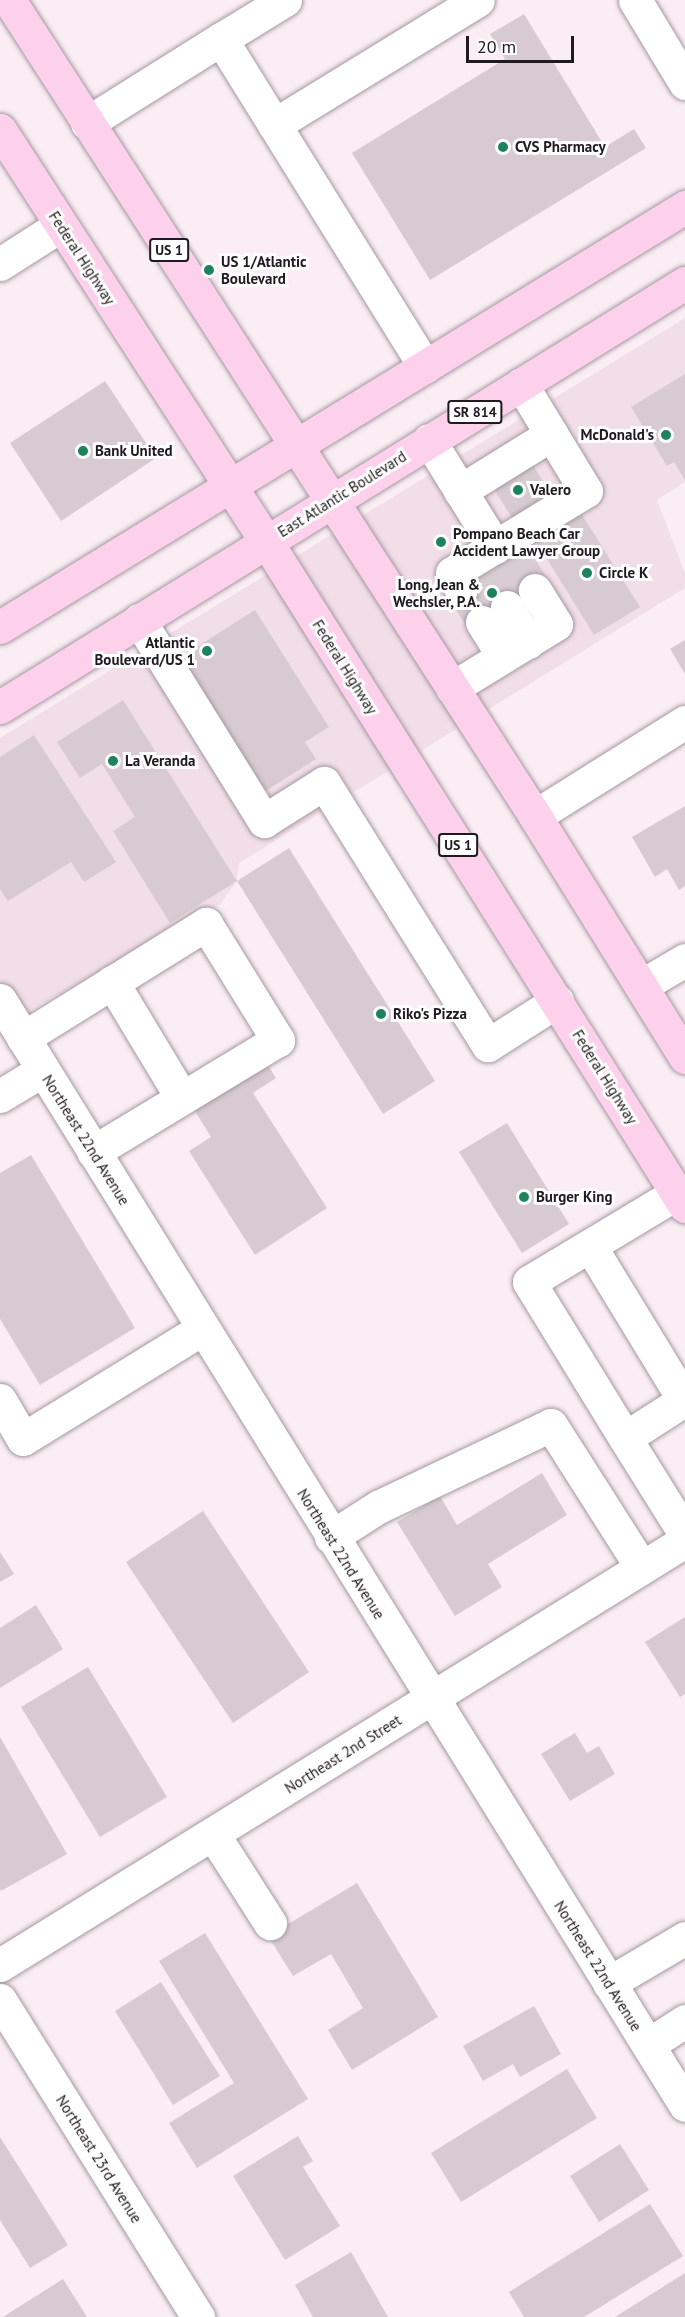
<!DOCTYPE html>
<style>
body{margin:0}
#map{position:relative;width:685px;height:2317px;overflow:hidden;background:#faedf4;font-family:"PT Sans",sans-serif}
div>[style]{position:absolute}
.built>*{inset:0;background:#f2dee9}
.building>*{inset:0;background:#d7cbd1}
.minor-tunnel>*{height:33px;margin-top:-16.5px;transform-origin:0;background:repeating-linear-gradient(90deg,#d9cdd4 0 33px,transparent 0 49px)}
.roads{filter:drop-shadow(0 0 2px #a4999f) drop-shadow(0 0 2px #a4999f)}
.minor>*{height:33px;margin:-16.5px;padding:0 16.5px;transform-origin:16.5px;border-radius:16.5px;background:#fff}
.major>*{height:33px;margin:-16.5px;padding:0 16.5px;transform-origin:16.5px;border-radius:16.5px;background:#fdd1ec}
.dots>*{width:16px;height:16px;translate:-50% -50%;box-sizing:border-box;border:3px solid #fefefe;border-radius:50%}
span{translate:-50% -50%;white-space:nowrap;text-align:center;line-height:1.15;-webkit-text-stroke:6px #fefefe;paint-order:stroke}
.shield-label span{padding:2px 4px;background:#fefefe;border:2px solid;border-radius:4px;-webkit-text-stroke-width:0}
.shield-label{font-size:14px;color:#1f1a1d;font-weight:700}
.poi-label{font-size:15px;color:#1f1a1d;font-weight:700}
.left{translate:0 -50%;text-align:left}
.right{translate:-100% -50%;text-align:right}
.street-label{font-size:15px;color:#1f1a1d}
.scale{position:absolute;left:466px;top:36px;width:108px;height:27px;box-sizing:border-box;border:3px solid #1f1a1d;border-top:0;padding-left:8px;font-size:18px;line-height:21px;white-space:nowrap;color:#1f1a1d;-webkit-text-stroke:4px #fefefe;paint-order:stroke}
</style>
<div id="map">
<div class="built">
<div style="clip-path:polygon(685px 318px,685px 482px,657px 500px,685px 573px,685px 588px,239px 863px,237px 881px,220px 904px,0 1027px,0 738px)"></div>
</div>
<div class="building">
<div style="clip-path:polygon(524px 14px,605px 147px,634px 129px,646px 148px,430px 280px,352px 153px,505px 59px,490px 34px)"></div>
<div style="clip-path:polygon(685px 374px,685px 480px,674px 462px,667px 466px,631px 407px)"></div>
<div style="clip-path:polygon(105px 381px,156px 458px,61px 521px,10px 443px)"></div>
<div style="clip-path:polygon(528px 457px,551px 494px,512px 518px,489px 481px)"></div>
<div style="clip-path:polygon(579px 510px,640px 607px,594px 635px,534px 538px)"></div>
<div style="clip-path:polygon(524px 551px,544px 584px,469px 630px,448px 597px)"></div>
<div style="clip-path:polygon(255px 610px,329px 727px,305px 742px,316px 759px,266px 791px,181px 657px)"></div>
<div style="clip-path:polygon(685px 640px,685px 674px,670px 649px)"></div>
<div style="clip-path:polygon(123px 700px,237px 881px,289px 848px,435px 1081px,383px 1114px,237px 881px,170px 923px,113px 831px,135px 817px,102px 764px,80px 778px,57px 742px)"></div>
<div style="clip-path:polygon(34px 735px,116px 862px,84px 882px,71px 862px,8px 901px,0 889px,0 757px)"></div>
<div style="clip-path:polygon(685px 806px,685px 886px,679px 890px,667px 869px,655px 877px,632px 837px)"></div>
<div style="clip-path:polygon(266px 1062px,276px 1078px,253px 1093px,327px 1208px,255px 1255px,189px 1151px,211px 1137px,193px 1108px)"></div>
<div style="clip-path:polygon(507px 1123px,569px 1224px,522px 1253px,459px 1152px)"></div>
<div style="clip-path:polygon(31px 1155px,135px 1328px,40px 1385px,0 1319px,0 1173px)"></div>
<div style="clip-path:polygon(542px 1473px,567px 1515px,488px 1564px,502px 1587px,455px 1616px,397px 1522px,440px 1496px,457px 1525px)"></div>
<div style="clip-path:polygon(203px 1511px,309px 1672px,233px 1723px,126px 1562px)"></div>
<div style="clip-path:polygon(0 1552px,14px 1574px,0 1582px)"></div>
<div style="clip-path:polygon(36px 1605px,63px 1649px,0 1688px,0 1628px)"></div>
<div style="clip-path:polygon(685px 1617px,685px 1694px,680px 1697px,645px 1642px)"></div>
<div style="clip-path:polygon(88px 1667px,167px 1797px,100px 1837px,21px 1707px)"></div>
<div style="clip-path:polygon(575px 1733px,587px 1753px,599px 1746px,615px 1774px,570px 1801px,541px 1754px)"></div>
<div style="clip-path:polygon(0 1737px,67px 1854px,1px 1891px,0 1889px)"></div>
<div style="clip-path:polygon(357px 1883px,438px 2017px,352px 2070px,328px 2030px,363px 2008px,331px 1954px,293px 1976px,268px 1936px)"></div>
<div style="clip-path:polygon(205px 1933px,308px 2099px,197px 2168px,169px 2123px,234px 2083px,159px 1961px)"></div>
<div style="clip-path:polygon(161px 1982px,220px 2076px,173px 2105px,115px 2011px)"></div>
<div style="clip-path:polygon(534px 2006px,561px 2054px,520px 2077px,513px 2064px,483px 2081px,463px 2046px)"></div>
<div style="clip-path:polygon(567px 2069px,597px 2118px,461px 2202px,431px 2153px)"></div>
<div style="clip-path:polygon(298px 2136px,313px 2161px,303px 2167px,340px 2226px,285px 2260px,233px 2176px)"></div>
<div style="clip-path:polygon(0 2137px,68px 2245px,30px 2268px,0 2220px)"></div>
<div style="clip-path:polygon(620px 2144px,649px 2190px,599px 2222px,570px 2176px)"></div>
<div style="clip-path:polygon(650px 2204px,683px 2256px,584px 2317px,524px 2317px,509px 2292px)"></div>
<div style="clip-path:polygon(351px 2252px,388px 2317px,313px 2317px,295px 2285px)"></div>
<div style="clip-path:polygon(685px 2273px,685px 2317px,615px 2317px)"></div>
<div style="clip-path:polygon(63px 2279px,87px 2317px,3px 2317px)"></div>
</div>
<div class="minor-tunnel">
<div style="left:514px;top:556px;width:40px;rotate:58deg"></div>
<div style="left:486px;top:574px;width:39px;rotate:58deg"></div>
</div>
<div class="roads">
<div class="minor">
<div style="left:285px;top:0;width:75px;rotate:148.6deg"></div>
<div style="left:221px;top:39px;width:386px;rotate:58.1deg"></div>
<div style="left:635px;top:0;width:97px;rotate:58.9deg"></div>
<div style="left:87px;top:123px;width:158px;rotate:-32.1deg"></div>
<div style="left:274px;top:125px;width:239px;rotate:-31.5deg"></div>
<div style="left:0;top:264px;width:72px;rotate:-32.6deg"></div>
<div style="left:429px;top:440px;width:126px;rotate:58.3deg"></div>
<div style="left:460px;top:491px;width:108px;rotate:-31.8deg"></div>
<div style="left:461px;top:589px;width:18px;rotate:-119deg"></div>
<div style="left:452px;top:573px;width:157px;rotate:-31.5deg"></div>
<div style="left:586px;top:491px;width:125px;rotate:-121.3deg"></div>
<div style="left:507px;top:607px;width:41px;rotate:59deg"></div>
<div style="left:139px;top:620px;width:237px;rotate:58.1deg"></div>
<div style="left:264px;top:821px;width:71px;rotate:-32.3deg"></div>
<div style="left:324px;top:783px;width:309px;rotate:58deg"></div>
<div style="left:488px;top:1045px;width:82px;rotate:-32.5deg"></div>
<div style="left:482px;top:622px;width:40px;rotate:58deg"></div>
<div style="left:452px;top:688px;width:122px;rotate:-31.6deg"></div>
<div style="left:556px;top:624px;width:40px;rotate:-122deg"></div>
<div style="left:535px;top:816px;width:177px;rotate:-32.1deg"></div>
<div style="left:112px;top:982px;width:135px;rotate:58.9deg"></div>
<div style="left:641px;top:986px;width:51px;rotate:-30.6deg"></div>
<div style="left:0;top:1000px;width:1300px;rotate:58.2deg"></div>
<div style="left:23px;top:1038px;width:216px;rotate:-31.9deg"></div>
<div style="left:206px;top:924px;width:137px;rotate:58.2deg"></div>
<div style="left:278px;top:1040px;width:216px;rotate:148.8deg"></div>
<div style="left:0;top:1096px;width:50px;rotate:-31.2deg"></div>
<div style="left:590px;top:1246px;width:180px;rotate:58.6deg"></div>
<div style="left:684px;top:1400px;width:70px;rotate:147.2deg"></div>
<div style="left:625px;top:1438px;width:113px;rotate:58deg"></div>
<div style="left:0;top:1400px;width:45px;rotate:59.5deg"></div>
<div style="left:23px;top:1439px;width:210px;rotate:-31.6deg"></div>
<div style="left:625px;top:1438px;width:183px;rotate:-121.6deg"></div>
<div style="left:529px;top:1282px;width:173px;rotate:-31deg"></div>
<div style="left:331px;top:1537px;width:56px;rotate:-32.6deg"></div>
<div style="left:378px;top:1507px;width:191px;rotate:-25.4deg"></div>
<div style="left:551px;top:1425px;width:169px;rotate:57.5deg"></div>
<div style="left:213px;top:1834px;width:106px;rotate:57.4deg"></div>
<div style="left:0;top:1965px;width:806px;rotate:-31.76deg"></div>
<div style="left:609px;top:1983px;width:88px;rotate:-30.6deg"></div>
<div style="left:0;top:2000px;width:374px;rotate:58deg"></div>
<div style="left:648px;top:2045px;width:44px;rotate:-33deg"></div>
</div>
<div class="major">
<div style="left:9px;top:0;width:971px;rotate:57.19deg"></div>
<div style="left:535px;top:816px;width:284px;rotate:58.1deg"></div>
<div style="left:0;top:130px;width:490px;rotate:57.1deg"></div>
<div style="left:266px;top:541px;width:786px;rotate:57.79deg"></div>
<div style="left:0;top:627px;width:804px;rotate:-31.51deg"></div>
<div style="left:0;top:707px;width:806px;rotate:-31.76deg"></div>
</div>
</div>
<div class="dots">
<div style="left:503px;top:147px;background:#1d835d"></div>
<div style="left:209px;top:270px;background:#1d835d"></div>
<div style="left:666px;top:435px;background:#1d835d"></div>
<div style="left:83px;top:451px;background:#1d835d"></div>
<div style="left:518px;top:490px;background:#1d835d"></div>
<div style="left:441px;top:542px;background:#1d835d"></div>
<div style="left:587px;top:573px;background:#1d835d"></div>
<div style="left:492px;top:593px;background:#1d835d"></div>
<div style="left:207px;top:651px;background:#1d835d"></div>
<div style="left:113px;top:761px;background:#1d835d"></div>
<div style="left:381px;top:1014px;background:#1d835d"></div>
<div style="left:524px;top:1197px;background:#1d835d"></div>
</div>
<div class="shield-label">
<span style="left:169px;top:250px">US 1</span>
<span style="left:475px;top:412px">SR 814</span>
<span style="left:458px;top:845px">US 1</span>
</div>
<div class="poi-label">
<span class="left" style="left:515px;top:147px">CVS Pharmacy</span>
<span class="left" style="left:221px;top:270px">US 1/Atlantic<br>Boulevard</span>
<span class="right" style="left:654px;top:435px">McDonald's</span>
<span class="left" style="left:95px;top:451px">Bank United</span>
<span class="left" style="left:530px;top:490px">Valero</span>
<span class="left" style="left:453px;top:542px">Pompano Beach Car<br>Accident Lawyer Group</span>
<span class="left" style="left:599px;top:573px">Circle K</span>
<span class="right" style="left:480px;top:593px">Long, Jean &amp;<br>Wechsler, P.A.</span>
<span class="right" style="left:195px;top:651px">Atlantic<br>Boulevard/US 1</span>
<span class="left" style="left:125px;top:761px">La Veranda</span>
<span class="left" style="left:393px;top:1014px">Riko's Pizza</span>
<span class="left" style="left:536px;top:1197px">Burger King</span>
</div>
<div class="street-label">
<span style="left:82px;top:258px;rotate:57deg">Federal Highway</span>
<span style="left:342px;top:494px;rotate:-32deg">East Atlantic Boulevard</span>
<span style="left:345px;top:667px;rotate:58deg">Federal Highway</span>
<span style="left:605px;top:1077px;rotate:58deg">Federal Highway</span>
<span style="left:86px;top:1140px;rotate:58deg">Northeast 22nd Avenue</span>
<span style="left:341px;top:1554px;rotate:58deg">Northeast 22nd Avenue</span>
<span style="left:343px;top:1754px;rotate:-32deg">Northeast 2nd Street</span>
<span style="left:598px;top:1966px;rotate:58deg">Northeast 22nd Avenue</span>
<span style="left:99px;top:2159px;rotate:58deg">Northeast 23rd Avenue</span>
</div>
<div class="scale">20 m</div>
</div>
